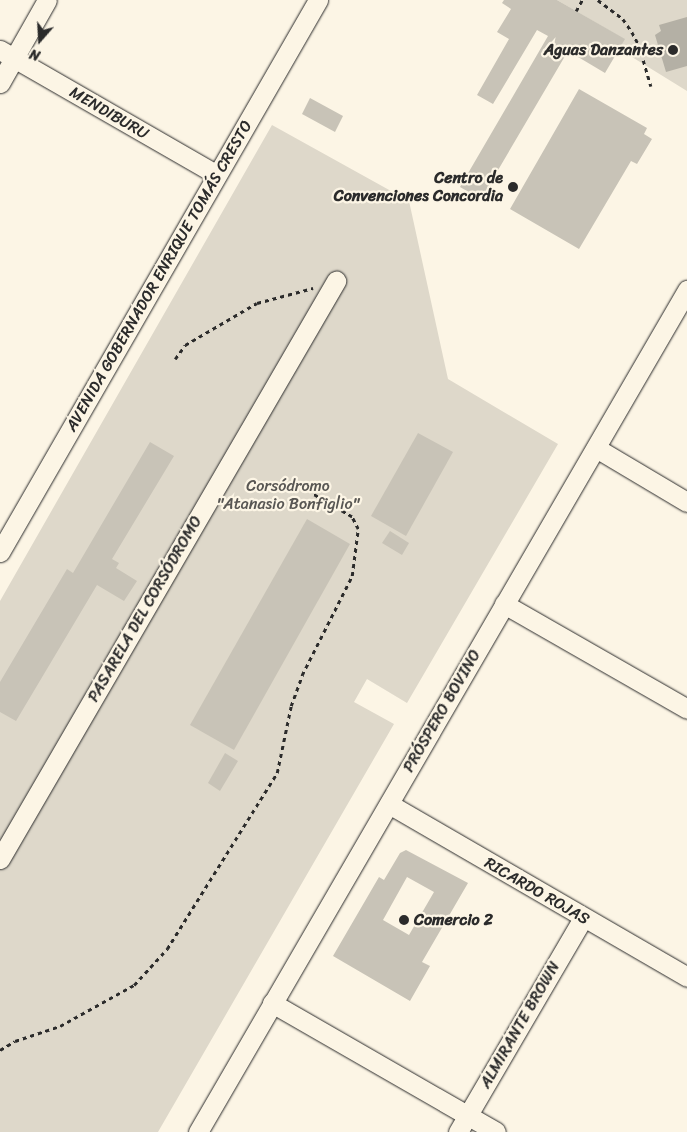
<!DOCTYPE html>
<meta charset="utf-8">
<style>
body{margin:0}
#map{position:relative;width:687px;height:1132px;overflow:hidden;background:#fcf5e5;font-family:Sriracha,sans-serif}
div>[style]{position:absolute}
.green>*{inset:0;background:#ded8ca}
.water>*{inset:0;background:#b4b0a5}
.building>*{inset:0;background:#c8c3b7}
.path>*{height:2.5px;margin-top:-1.25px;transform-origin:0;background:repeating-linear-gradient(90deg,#2b2b2b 0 4px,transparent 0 8px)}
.roads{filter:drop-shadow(0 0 1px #2b2b2b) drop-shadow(0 0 1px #2b2b2b)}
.minor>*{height:19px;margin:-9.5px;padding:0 9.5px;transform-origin:9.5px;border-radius:9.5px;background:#fcf5e5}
.dots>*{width:14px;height:14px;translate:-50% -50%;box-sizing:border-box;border:2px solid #fcf5e5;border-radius:50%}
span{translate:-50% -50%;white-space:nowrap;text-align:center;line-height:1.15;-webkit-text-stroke:4.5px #fcf5e5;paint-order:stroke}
.poi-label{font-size:16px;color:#2b2b2b;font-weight:700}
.right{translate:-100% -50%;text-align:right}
.left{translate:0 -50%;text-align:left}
.street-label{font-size:16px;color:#2b2b2b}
.park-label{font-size:16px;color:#585653}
.north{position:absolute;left:15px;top:15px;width:50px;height:50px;-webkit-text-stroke:4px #fcf5e5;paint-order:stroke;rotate:199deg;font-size:14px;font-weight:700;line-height:20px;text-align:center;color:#2b2b2b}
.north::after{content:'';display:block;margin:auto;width:18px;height:22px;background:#2b2b2b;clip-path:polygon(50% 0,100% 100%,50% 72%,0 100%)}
</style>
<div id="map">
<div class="green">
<div style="clip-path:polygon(557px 0,687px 0,687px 91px,619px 49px,624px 39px)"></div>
<div style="clip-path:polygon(272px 125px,409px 201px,448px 379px,558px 444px,407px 703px,367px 679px,354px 702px,394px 724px,158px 1132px,0 1132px,0 601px)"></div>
</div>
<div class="water">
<div style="clip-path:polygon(687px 17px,687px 66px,666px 72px,655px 35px,661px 31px,659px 25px)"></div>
</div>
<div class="building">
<div style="clip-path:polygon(504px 0,557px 0,625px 39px,605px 73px,568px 51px,481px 199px,460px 187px,548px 36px,537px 30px,493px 104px,477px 95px,509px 39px,497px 32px,511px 9px,502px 3px)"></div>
<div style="clip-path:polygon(579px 89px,647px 128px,644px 134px,652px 139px,637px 164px,631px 161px,579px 249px,510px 209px)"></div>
<div style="clip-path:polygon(310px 98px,343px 116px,335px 132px,302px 114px)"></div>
<div style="clip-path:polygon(418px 433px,453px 452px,406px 536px,371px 516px)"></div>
<div style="clip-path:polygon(150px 442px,174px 456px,112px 559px,119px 563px,116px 568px,137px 581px,124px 601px,97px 585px,16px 721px,0 712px,0 682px,67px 569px,73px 573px)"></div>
<div style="clip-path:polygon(307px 519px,350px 544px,234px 750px,190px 725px)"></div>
<div style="clip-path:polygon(390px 531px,409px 543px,402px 555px,382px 543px)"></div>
<div style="clip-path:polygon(225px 753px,238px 761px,220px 791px,208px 783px)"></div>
<div style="clip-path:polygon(evenodd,406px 850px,468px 883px,422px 962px,430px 966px,410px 1001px,333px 956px,379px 877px,384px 880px,400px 853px,406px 850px,407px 877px,434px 892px,409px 935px,383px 920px,407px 877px)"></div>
</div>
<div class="path">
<div style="left:598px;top:0;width:31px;rotate:37deg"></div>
<div style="left:623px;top:19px;width:16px;rotate:55deg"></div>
<div style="left:632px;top:32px;width:15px;rotate:62deg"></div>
<div style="left:639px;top:45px;width:43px;rotate:73.7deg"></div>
<div style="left:576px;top:11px;width:13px;rotate:-61deg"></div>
<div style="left:175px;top:359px;width:17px;rotate:-54deg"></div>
<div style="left:185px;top:345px;width:83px;rotate:-30.3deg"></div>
<div style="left:257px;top:303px;width:58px;rotate:-15deg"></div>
<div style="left:0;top:1050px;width:17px;rotate:-31deg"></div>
<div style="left:15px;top:1041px;width:47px;rotate:-18.4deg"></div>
<div style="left:60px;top:1026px;width:85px;rotate:-29deg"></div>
<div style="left:134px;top:985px;width:49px;rotate:-47.5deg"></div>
<div style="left:167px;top:949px;width:208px;rotate:-58deg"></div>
<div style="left:277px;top:773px;width:68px;rotate:-78.2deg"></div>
<div style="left:291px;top:706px;width:33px;rotate:-70deg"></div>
<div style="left:302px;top:675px;width:111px;rotate:-63.2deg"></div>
<div style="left:352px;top:576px;width:47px;rotate:-82.7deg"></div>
<div style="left:358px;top:529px;width:13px;rotate:-117deg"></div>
<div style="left:352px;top:517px;width:45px;rotate:-149.5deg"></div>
</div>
<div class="roads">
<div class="minor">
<div style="left:0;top:50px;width:250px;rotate:29.9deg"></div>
<div style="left:0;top:83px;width:95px;rotate:-60.5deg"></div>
<div style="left:596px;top:448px;width:106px;rotate:30.7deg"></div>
<div style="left:0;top:552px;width:637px;rotate:-60.05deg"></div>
<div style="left:504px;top:604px;width:211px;rotate:29.8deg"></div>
<div style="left:389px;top:804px;width:345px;rotate:30.1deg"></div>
<div style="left:0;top:859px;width:669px;rotate:-59.83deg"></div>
<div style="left:272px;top:1003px;width:258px;rotate:29.9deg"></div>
<div style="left:198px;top:1132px;width:974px;rotate:-59.85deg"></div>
<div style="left:458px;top:1132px;width:248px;rotate:-59.7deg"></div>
</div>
</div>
<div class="dots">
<div style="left:673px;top:50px;background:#2b2b2b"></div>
<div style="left:513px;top:187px;background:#2b2b2b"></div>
<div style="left:404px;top:920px;background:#2b2b2b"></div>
</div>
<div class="poi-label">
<span class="right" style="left:663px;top:50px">Aguas Danzantes</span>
<span class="right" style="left:503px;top:187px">Centro de<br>Convenciones Concordia</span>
<span class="left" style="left:414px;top:920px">Comercio 2</span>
</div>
<div class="street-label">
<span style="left:109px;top:113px;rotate:30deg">MENDIBURU</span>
<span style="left:159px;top:276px;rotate:-60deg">AVENIDA GOBERNADOR ENRIQUE TOMÁS CRESTO</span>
<span style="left:145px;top:609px;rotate:-60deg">PASARELA DEL CORSÓDROMO</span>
<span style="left:442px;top:711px;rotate:-60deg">PRÓSPERO BOVINO</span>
<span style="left:537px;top:891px;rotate:30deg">RICARDO ROJAS</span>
<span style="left:520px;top:1025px;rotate:-60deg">ALMIRANTE BROWN</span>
</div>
<div class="park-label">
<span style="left:288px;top:495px">Corsódromo<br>"Atanasio Bonfiglio"</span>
</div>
<div class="north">N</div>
</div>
